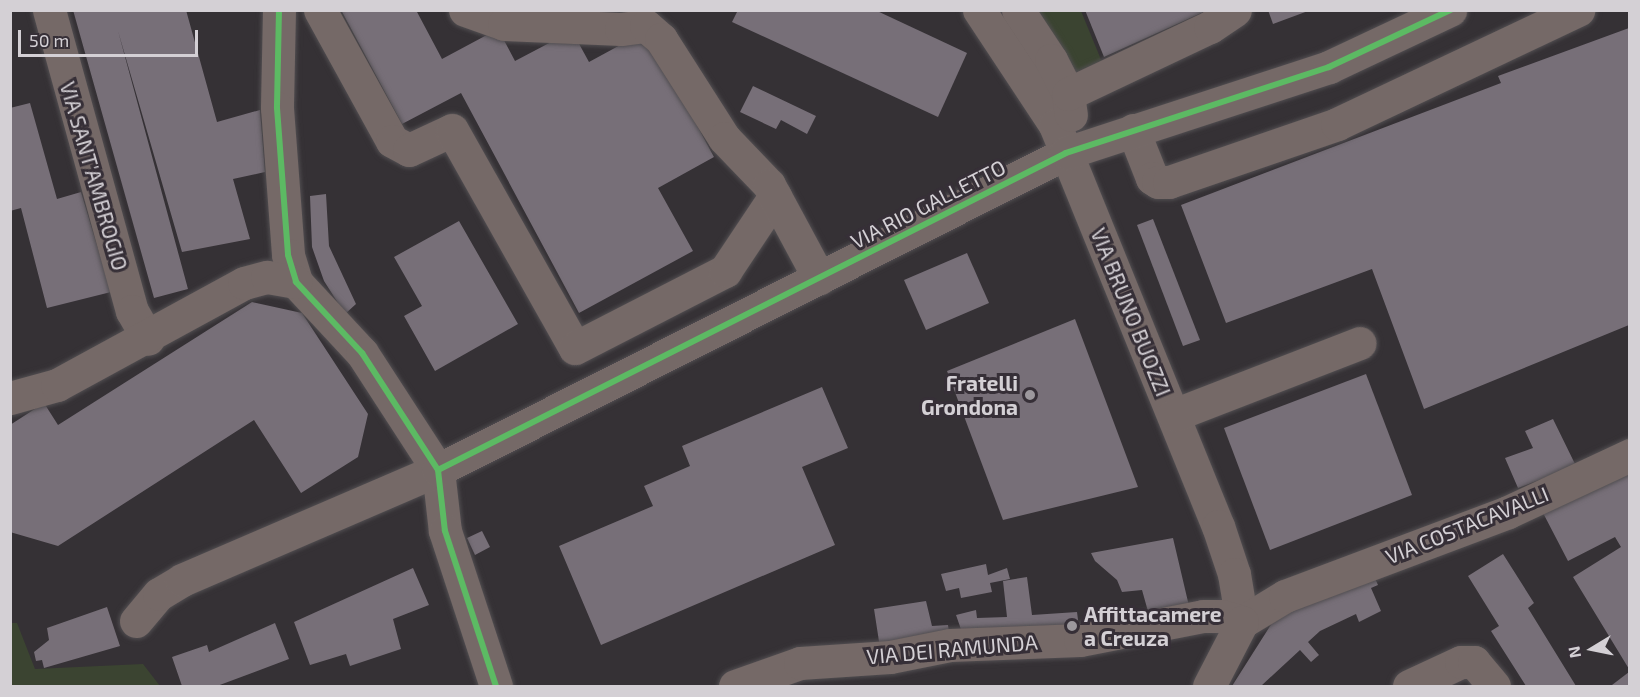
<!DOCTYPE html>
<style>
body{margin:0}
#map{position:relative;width:1640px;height:697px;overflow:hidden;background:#353135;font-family:"Exo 2",sans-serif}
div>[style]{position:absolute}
.green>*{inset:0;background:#3b4431}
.building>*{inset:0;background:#776f78}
.roads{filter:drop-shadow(0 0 2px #514e51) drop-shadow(0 0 2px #514e51)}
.minor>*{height:33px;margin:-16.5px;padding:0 16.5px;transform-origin:16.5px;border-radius:16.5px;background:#756967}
.cycleway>*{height:6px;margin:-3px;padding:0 3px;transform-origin:3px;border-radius:3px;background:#5cba63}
.dots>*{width:16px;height:16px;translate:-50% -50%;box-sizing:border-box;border:3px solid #362f37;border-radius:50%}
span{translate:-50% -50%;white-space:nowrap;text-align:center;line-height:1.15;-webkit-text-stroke:6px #362f37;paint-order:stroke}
.street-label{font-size:21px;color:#d4d0d5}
.poi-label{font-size:21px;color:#d4d0d5;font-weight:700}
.right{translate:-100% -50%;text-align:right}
.left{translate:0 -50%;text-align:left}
.frame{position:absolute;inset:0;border:12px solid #d4d0d5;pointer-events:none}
.north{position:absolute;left:1562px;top:619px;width:60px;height:60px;-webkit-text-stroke:4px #362f37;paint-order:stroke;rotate:260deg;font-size:16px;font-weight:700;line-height:24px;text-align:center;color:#d4d0d5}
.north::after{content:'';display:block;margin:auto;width:21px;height:27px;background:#d4d0d5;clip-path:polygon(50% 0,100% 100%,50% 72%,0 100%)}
.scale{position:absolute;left:18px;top:30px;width:180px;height:27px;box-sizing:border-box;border:3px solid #d4d0d5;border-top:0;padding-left:8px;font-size:18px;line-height:21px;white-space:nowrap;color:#d4d0d5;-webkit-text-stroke:4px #362f37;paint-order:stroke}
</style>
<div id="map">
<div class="green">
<div style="clip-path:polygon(1025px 11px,1081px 11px,1102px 62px,1065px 78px)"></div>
<div style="clip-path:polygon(11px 623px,17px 623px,35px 669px,143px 664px,160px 686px,11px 686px)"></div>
</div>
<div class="building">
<div style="clip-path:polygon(73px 10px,186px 10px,217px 122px,260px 110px,265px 172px,233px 179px,250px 239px,182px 252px,118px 31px,188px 289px,154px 298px)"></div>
<div style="clip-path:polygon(341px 10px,416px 10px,442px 59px,498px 29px,515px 61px,572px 31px,589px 62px,646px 31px,714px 157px,658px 188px,693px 251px,579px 313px,461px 93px,402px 124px)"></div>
<div style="clip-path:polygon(738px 10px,875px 10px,967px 53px,938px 117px,732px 22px)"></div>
<div style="clip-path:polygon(1085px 10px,1208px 10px,1104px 57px)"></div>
<div style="clip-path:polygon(1268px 10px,1308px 10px,1308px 11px,1273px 24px)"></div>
<div style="clip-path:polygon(1629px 28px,1629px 325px,1424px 409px,1372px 269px,1226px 323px,1181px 205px,1501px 83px,1498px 76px)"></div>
<div style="clip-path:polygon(753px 86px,816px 116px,807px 134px,781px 120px,776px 129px,740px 112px)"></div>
<div style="clip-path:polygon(30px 103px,57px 199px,81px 192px,111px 292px,47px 308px,21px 208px,10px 211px,10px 108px)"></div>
<div style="clip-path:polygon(326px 194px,329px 246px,356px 304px,345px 314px,324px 281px,312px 247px,310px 196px)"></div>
<div style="clip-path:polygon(1153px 219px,1200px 340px,1183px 346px,1137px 225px)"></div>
<div style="clip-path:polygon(459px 221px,518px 324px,435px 371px,404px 316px,422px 306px,394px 257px)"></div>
<div style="clip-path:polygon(967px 253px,989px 303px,926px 330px,904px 280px)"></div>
<div style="clip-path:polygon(252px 302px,302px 313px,368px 414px,358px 457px,301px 493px,254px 420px,58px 546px,10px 532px,10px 425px,44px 403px,58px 425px)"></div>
<div style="clip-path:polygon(1075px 319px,1138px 487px,1003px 520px,947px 371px)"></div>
<div style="clip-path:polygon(1366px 374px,1412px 495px,1270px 550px,1224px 428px)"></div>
<div style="clip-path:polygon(822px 387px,848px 448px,802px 467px,835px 545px,601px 645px,559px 546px,653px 506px,644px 486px,690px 466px,682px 446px)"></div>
<div style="clip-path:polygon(1553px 419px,1576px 466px,1518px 488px,1505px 458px,1533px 448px,1525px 431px)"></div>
<div style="clip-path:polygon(1629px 469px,1629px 669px,1573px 577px,1621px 547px,1615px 537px,1568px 561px,1542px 511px)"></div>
<div style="clip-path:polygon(482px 531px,490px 547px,475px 555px,467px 538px)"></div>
<div style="clip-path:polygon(1173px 538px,1189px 606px,1149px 615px,1142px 590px,1122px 592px,1117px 580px,1095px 561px,1091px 553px)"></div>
<div style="clip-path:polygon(1503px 554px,1534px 603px,1528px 608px,1576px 686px,1526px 686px,1491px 631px,1499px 626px,1468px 576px)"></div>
<div style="clip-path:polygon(986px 564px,988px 575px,1007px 568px,1010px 579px,990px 583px,992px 592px,961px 598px,959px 588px,946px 591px,941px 574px)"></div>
<div style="clip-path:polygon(413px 568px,429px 605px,393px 619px,401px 649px,350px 666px,346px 654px,310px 665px,294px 622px)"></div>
<div style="clip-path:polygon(1373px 574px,1378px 585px,1371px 588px,1381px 611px,1359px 622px,1356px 614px,1320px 631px,1308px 642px,1319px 655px,1311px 662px,1300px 650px,1261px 686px,1232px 686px,1272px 623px,1288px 611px)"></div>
<div style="clip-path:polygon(1027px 577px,1032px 615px,1077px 612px,1080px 635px,965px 641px,956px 615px,976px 610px,977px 618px,1007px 617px,1003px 581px)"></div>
<div style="clip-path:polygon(926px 601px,932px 626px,948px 625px,950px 639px,880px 648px,874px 609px)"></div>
<div style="clip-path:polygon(107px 607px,120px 646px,44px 668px,42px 660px,36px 661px,34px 652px,49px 640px,47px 628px)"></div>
<div style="clip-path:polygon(275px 623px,289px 659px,217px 686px,182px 686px,172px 657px,207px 645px,209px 652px)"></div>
<div style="clip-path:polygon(1629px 672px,1629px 686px,1613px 686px,1612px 685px)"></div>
</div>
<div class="roads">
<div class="minor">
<div style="left:49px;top:10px;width:312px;rotate:74.6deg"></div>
<div style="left:132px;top:311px;width:32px;rotate:60deg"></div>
<div style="left:279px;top:10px;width:98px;rotate:91.2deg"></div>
<div style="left:277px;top:108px;width:147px;rotate:85.7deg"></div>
<div style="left:288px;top:255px;width:28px;rotate:73deg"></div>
<div style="left:296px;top:282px;width:97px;rotate:47.1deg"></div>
<div style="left:362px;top:353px;width:140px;rotate:57deg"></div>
<div style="left:438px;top:470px;width:61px;rotate:83.5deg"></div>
<div style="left:445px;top:531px;width:163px;rotate:71.8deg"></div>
<div style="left:320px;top:10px;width:149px;rotate:61.2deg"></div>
<div style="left:392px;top:141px;width:19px;rotate:28deg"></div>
<div style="left:409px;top:150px;width:47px;rotate:-24.9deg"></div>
<div style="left:452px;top:130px;width:250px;rotate:60.6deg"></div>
<div style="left:575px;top:348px;width:169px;rotate:-27.2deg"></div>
<div style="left:725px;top:271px;width:90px;rotate:-56.3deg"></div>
<div style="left:465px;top:10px;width:41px;rotate:19.7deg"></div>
<div style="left:504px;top:24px;width:117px;rotate:2.4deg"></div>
<div style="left:621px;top:29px;width:25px;rotate:-7deg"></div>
<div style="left:646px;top:26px;width:20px;rotate:41deg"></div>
<div style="left:661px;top:39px;width:117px;rotate:57.5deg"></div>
<div style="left:724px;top:138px;width:65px;rotate:46.2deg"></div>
<div style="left:769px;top:185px;width:106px;rotate:61.7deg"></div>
<div style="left:979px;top:10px;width:138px;rotate:56.5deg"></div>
<div style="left:1055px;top:125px;width:433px;rotate:67.9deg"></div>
<div style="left:1218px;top:526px;width:51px;rotate:71.6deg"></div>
<div style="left:1234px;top:574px;width:49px;rotate:80.5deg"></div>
<div style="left:1018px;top:10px;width:60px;rotate:56.6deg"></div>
<div style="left:1051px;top:60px;width:38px;rotate:63deg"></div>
<div style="left:1068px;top:94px;width:21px;rotate:82deg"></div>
<div style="left:1068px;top:94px;width:157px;rotate:-25.3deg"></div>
<div style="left:1210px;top:27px;width:30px;rotate:-34deg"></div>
<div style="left:1133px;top:130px;width:52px;rotate:68.4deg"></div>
<div style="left:1152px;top:178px;width:7px;rotate:34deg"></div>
<div style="left:1158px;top:182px;width:11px"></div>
<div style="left:1169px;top:182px;width:178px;rotate:-19deg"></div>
<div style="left:1337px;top:124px;width:267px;rotate:-25.3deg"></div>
<div style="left:10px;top:398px;width:49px;rotate:-15.5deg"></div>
<div style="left:57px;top:385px;width:213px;rotate:-28.6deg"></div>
<div style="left:244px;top:283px;width:24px;rotate:-15deg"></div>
<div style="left:267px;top:277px;width:29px;rotate:10deg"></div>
<div style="left:1174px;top:415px;width:199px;rotate:-21.2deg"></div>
<div style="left:136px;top:621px;width:35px;rotate:-50deg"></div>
<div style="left:159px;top:594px;width:27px;rotate:-31deg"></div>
<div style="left:182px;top:580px;width:279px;rotate:-23.3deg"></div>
<div style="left:438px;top:470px;width:703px;rotate:-26.78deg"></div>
<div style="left:1066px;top:153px;width:277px;rotate:-18.1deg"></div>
<div style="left:1329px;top:67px;width:134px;rotate:-25.2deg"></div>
<div style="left:1242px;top:622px;width:50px;rotate:-31.2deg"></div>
<div style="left:1285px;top:596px;width:238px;rotate:-20.6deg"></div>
<div style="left:1508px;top:512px;width:135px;rotate:-25deg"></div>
<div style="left:735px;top:686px;width:69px;rotate:-19.5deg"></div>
<div style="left:800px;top:663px;width:90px;rotate:-3.8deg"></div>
<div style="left:890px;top:657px;width:61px;rotate:-11.3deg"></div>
<div style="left:950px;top:645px;width:130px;rotate:-2.2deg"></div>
<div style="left:1080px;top:640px;width:125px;rotate:-11deg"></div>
<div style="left:1203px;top:616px;width:19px"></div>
<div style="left:1222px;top:616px;width:21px;rotate:17deg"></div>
<div style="left:1209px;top:686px;width:72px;rotate:-62.7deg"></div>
<div style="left:1409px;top:686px;width:57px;rotate:-24.8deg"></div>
<div style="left:1461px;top:662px;width:13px"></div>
<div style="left:1474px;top:662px;width:31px;rotate:50deg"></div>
</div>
</div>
<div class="cycleway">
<div style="left:279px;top:10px;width:98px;rotate:91.2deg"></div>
<div style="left:277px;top:108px;width:147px;rotate:85.7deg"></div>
<div style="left:288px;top:255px;width:28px;rotate:73deg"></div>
<div style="left:296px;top:282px;width:97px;rotate:47.1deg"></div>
<div style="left:362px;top:353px;width:140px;rotate:57deg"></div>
<div style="left:438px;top:470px;width:61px;rotate:83.5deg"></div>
<div style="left:445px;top:531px;width:163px;rotate:71.8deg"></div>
<div style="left:438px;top:470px;width:703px;rotate:-26.78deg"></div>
<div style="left:1066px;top:153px;width:277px;rotate:-18.1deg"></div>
<div style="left:1329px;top:67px;width:134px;rotate:-25.2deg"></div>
</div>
<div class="dots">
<div style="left:1030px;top:395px;background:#9c989d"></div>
<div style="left:1072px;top:626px;background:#9c989d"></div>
</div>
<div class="street-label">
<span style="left:94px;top:176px;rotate:74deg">VIA SANT'AMBROGIO</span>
<span style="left:928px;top:204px;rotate:-27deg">VIA RIO GALLETTO</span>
<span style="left:1131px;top:312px;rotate:68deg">VIA BRUNO BUOZZI</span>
<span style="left:1467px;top:525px;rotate:-22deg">VIA COSTACAVALLI</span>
<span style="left:952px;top:649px;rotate:-5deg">VIA DEI RAMUNDA</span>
</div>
<div class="poi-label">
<span class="right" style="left:1018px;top:395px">Fratelli<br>Grondona</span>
<span class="left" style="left:1084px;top:626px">Affittacamere<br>a Creuza</span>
</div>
<div class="frame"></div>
<div class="north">N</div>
<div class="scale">50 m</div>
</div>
